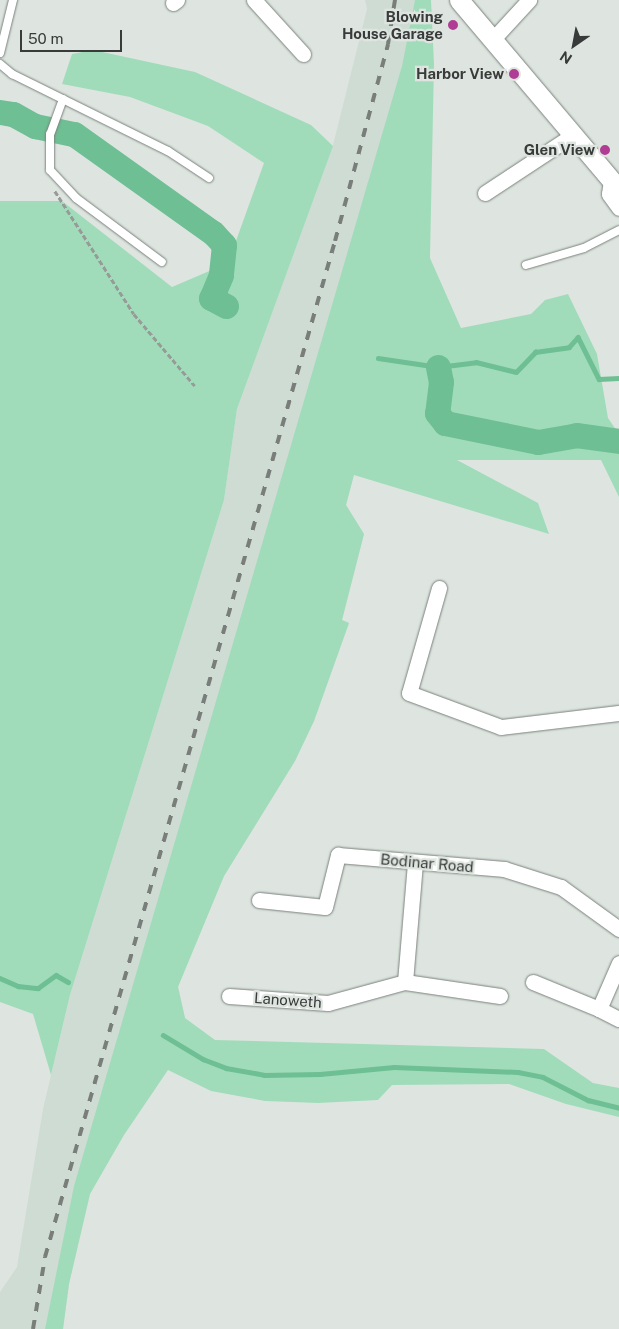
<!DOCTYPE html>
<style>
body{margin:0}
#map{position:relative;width:619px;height:1329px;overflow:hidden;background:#dee5e0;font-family:"Public Sans",sans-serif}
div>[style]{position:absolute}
.built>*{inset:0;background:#cedcd3}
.green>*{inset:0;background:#a1dcba}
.stream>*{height:4.5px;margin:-2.25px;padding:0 2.25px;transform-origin:2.25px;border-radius:2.25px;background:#6ebf93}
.river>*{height:25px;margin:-12.5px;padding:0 12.5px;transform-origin:12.5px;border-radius:12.5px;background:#6ebf93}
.path>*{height:2.5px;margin-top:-1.25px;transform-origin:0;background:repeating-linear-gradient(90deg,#969b98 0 5px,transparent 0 7.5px)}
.roads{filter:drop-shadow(0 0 1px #7b817d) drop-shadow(0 0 1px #7b817d)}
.service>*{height:8px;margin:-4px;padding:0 4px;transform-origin:4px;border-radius:4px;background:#fff}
.minor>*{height:15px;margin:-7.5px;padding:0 7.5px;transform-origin:7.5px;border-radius:7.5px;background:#fff}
.tertiary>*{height:19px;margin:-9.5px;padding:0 9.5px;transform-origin:9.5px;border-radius:9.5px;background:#fff}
.rail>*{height:4px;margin-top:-2px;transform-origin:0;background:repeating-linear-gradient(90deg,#7a7e7b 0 9px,transparent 0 18px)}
.dots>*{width:14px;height:14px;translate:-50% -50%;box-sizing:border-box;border:2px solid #dee5e0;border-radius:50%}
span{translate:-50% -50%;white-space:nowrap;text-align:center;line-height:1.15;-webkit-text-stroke:4.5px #dee5e0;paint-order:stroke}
.poi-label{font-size:15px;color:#393b3a;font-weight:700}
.right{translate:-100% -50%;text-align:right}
.street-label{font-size:15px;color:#393b3a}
.north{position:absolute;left:549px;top:20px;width:50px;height:50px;-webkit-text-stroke:4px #dee5e0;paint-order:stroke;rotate:213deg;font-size:14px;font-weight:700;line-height:20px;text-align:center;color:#393b3a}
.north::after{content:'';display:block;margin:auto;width:18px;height:22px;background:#393b3a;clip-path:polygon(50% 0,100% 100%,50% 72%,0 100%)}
.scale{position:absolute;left:20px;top:30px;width:102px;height:22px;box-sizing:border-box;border:2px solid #393b3a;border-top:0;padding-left:6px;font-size:15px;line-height:18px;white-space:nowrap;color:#393b3a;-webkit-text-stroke:4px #dee5e0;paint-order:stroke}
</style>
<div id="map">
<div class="built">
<div style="clip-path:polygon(365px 0,431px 0,432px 161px,346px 505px,364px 534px,342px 620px,349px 623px,314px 721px,295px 761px,224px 876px,178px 986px,185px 1018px,90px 1194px,69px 1284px,63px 1329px,0 1329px,0 1292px,17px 1267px,43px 1109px,70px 995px,224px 500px,237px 409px,333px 145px,367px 9px)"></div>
</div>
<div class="green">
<div style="clip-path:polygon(415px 0,431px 0,434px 64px,430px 258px,461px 328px,531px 314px,545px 300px,568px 294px,597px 354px,608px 418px,619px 434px,619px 497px,601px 460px,457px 460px,538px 503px,549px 534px,354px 475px,346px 505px,364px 534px,342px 620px,349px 623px,314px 721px,295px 761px,224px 876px,178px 987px,185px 1018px,215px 1040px,544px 1049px,593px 1083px,619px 1088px,619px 1117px,566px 1104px,509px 1084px,392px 1085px,378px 1100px,318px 1103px,265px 1101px,211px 1091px,168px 1070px,124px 1135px,90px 1194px,69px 1284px,63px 1329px,45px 1329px,74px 1186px,402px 66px)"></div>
<div style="clip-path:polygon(93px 50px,195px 72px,311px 125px,333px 146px,237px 409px,224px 500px,70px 995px,51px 1075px,33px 1014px,0 1002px,0 201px,62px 201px,172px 287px,228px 263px,264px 163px,208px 126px,130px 97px,62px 84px,72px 54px)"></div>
</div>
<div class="stream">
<div style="left:378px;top:358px;width:61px;rotate:8.5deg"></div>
<div style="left:438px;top:367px;width:38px;rotate:-7deg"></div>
<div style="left:476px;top:362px;width:41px;rotate:14deg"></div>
<div style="left:516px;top:372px;width:28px;rotate:-46deg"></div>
<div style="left:535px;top:352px;width:34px;rotate:-8deg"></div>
<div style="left:569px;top:347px;width:13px;rotate:-48deg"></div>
<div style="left:578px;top:337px;width:47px;rotate:63.4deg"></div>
<div style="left:599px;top:379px;width:20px;rotate:-3deg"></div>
<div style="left:0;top:978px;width:20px;rotate:24deg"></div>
<div style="left:18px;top:986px;width:20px;rotate:6deg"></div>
<div style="left:38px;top:988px;width:22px;rotate:-36deg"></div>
<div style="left:56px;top:975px;width:14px;rotate:30deg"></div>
<div style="left:163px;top:1035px;width:47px;rotate:31deg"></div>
<div style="left:203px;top:1059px;width:25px;rotate:21deg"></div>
<div style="left:226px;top:1068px;width:39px;rotate:10deg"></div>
<div style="left:264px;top:1075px;width:56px;rotate:-1deg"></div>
<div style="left:320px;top:1074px;width:74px;rotate:-5.4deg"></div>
<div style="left:394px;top:1067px;width:124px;rotate:2.3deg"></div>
<div style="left:518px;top:1072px;width:25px;rotate:11deg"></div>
<div style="left:543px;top:1077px;width:51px;rotate:27.1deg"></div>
<div style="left:588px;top:1100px;width:32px;rotate:14deg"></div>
</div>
<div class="river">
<div style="left:0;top:112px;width:13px;rotate:9deg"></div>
<div style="left:13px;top:114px;width:25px;rotate:29deg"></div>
<div style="left:35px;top:126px;width:40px;rotate:12deg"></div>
<div style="left:74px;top:134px;width:171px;rotate:35.5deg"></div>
<div style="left:213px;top:233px;width:16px;rotate:47deg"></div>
<div style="left:224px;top:245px;width:30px;rotate:96deg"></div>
<div style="left:221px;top:275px;width:25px;rotate:113deg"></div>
<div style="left:211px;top:298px;width:17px;rotate:28deg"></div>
<div style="left:438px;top:367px;width:15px;rotate:79deg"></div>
<div style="left:441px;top:382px;width:31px;rotate:97deg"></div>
<div style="left:437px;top:413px;width:13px;rotate:51deg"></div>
<div style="left:445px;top:423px;width:95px;rotate:11.5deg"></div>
<div style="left:538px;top:442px;width:39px;rotate:-10deg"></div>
<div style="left:576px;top:435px;width:43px;rotate:7.9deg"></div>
</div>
<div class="path">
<div style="left:55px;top:191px;width:146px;rotate:57.3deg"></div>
<div style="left:134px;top:314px;width:94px;rotate:49.7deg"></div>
</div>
<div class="roads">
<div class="service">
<div style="left:0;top:53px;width:55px;rotate:-76.2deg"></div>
<div style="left:0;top:64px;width:16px;rotate:40deg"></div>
<div style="left:12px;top:74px;width:174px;rotate:26.3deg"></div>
<div style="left:168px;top:151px;width:49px;rotate:33.4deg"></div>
<div style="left:63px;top:99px;width:37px;rotate:110deg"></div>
<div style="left:50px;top:134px;width:36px;rotate:90deg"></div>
<div style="left:50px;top:170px;width:38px;rotate:47deg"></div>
<div style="left:76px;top:198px;width:107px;rotate:36.7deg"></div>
<div style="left:526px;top:265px;width:60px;rotate:-16.3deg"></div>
<div style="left:584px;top:248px;width:39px;rotate:-27deg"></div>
</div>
<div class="minor">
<div style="left:254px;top:0;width:73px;rotate:47.8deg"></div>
<div style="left:173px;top:3px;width:5px;rotate:-37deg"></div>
<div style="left:494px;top:38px;width:52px;rotate:-47.4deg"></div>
<div style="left:611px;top:180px;width:14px;rotate:98deg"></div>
<div style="left:609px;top:194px;width:17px;rotate:54deg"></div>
<div style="left:485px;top:193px;width:105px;rotate:-33.4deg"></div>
<div style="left:439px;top:588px;width:109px;rotate:105.9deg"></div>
<div style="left:409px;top:693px;width:98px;rotate:20.3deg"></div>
<div style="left:501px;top:727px;width:119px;rotate:-6.8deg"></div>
<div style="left:259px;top:900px;width:66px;rotate:6.1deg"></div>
<div style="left:325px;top:907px;width:54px;rotate:-76deg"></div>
<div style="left:338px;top:855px;width:167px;rotate:4.8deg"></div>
<div style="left:504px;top:869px;width:60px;rotate:17.5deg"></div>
<div style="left:561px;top:887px;width:72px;rotate:35.9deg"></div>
<div style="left:405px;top:982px;width:96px;rotate:8.4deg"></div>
<div style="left:533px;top:982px;width:71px;rotate:22.2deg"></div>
<div style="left:599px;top:1009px;width:50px;rotate:-66.5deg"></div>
<div style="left:229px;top:996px;width:99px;rotate:4deg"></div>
<div style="left:328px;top:1003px;width:80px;rotate:-15.3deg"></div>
<div style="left:405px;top:982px;width:119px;rotate:-85.2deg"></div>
<div style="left:599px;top:1009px;width:22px;rotate:27deg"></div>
</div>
<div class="tertiary">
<div style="left:459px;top:0;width:248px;rotate:49.8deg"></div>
</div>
</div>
<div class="rail">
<div style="left:33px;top:1329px;width:73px;rotate:-80.5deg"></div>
<div style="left:45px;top:1257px;width:1057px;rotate:-74.07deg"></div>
<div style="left:335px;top:241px;width:204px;rotate:-74.9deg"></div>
<div style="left:388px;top:44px;width:45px;rotate:-81deg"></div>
</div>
<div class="dots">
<div style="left:453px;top:25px;background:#b03c94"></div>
<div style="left:514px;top:74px;background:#b03c94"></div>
<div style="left:605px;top:150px;background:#b03c94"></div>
</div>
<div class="poi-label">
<span class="right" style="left:443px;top:25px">Blowing<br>House Garage</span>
<span class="right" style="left:504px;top:74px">Harbor View</span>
<span class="right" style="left:595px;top:150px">Glen View</span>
</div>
<div class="street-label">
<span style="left:427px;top:863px;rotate:5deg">Bodinar Road</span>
<span style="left:288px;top:1000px;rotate:4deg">Lanoweth</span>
</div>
<div class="north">N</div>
<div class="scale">50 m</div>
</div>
